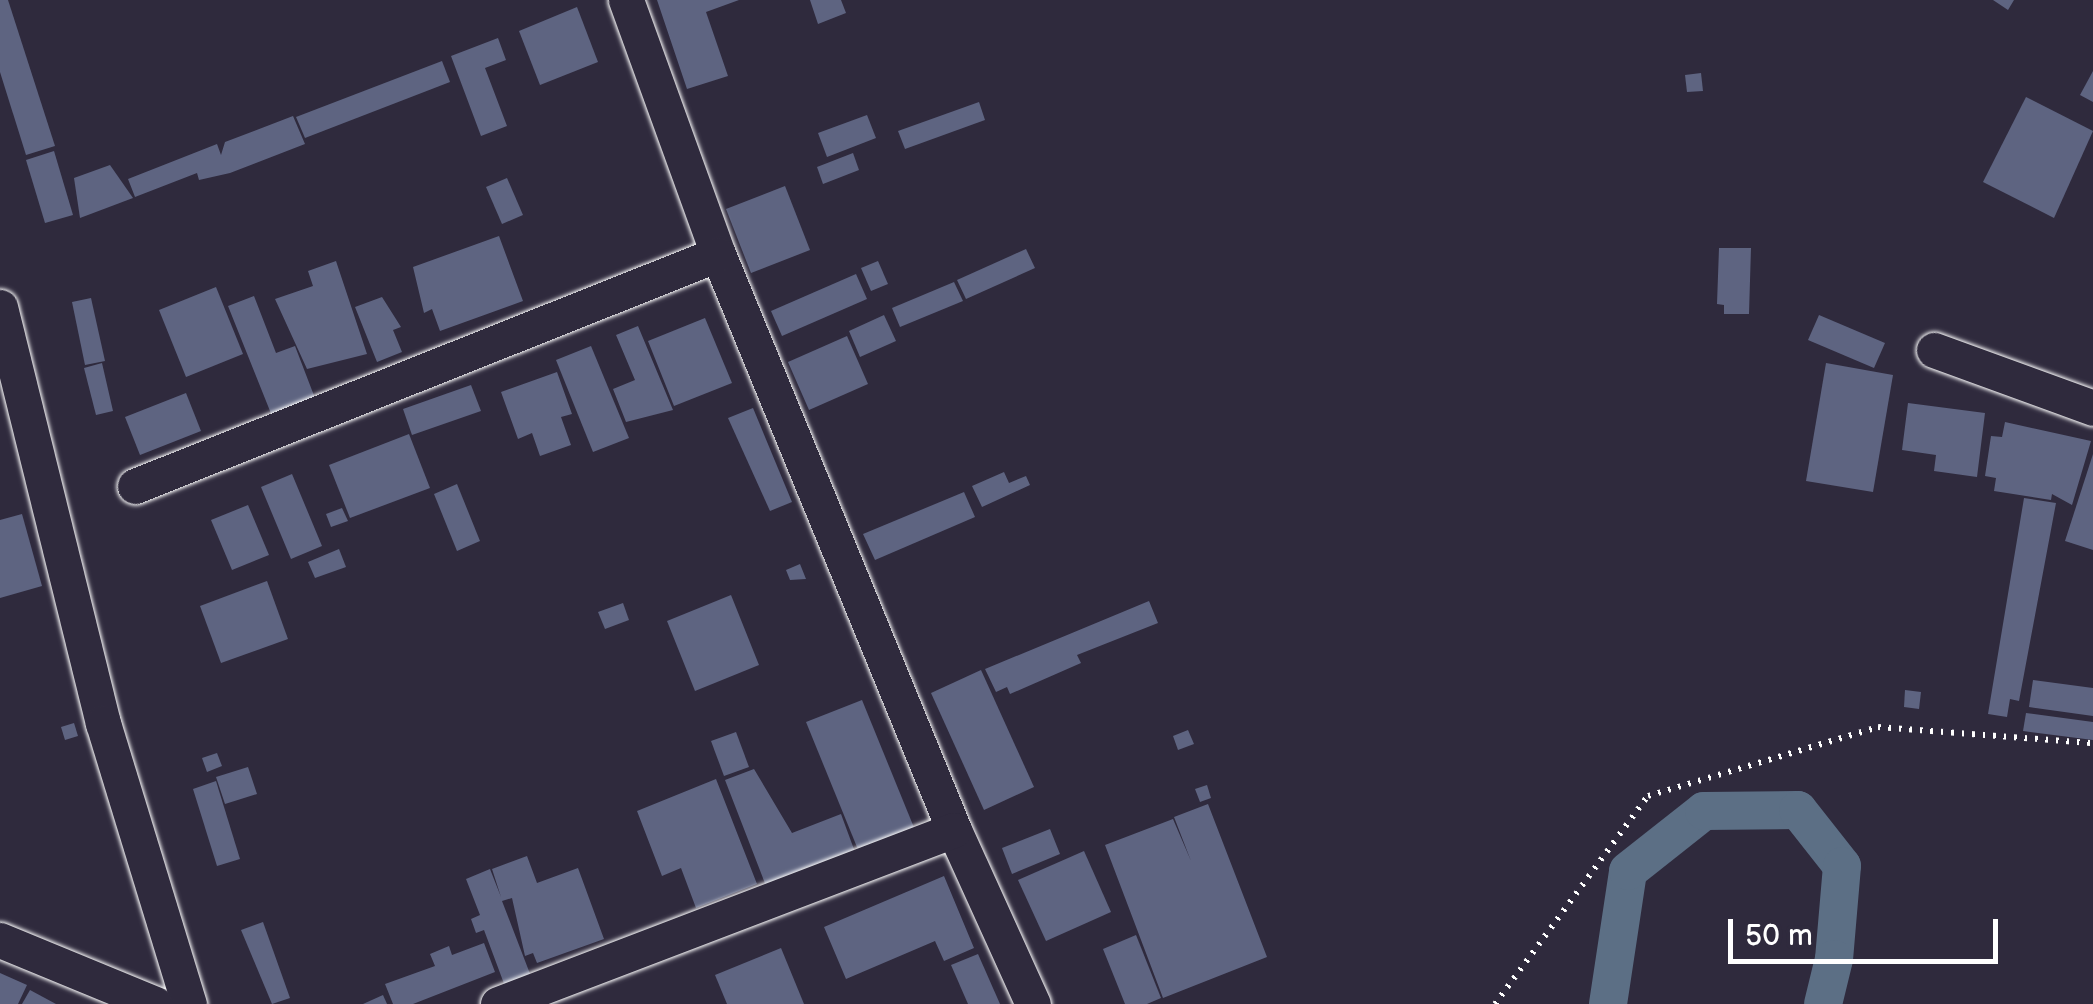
<!DOCTYPE html>
<style>
body{margin:0}
#map{position:relative;width:2093px;height:1004px;overflow:hidden;background:#2f2a3d;font-family:"Balsamiq Sans",sans-serif}
div>[style]{position:absolute}
.canal>*{height:38px;margin:-19px;padding:0 19px;transform-origin:19px;border-radius:19px;background:#5c6f85}
.building>*{inset:0;background:#5e6481}
.path>*{height:6px;margin-top:-3px;transform-origin:0;background:repeating-linear-gradient(90deg,#fff 0 2.5px,transparent 0 10.5px)}
.roads{filter:drop-shadow(0 0 2px #fff) drop-shadow(0 0 2px #fff)}
.minor>*{height:35px;margin:-17.5px;padding:0 17.5px;transform-origin:17.5px;border-radius:17.5px;background:#2f2a3d}
span{translate:-50% -50%;white-space:nowrap;text-align:center;line-height:1.15;-webkit-text-stroke:9px #2f2a3d;paint-order:stroke}
.scale{position:absolute;left:1728px;top:919px;width:270px;height:45px;box-sizing:border-box;border:5px solid #fff;border-top:0;padding-left:12px;font-size:30px;line-height:35px;white-space:nowrap;color:#fff;-webkit-text-stroke:8px #2f2a3d;paint-order:stroke}
</style>
<div id="map">
<div class="canal">
<div style="left:1608px;top:1004px;width:134px;rotate:-81.4deg"></div>
<div style="left:1628px;top:871px;width:97px;rotate:-38.3deg"></div>
<div style="left:1704px;top:811px;width:94px;rotate:-0.6deg"></div>
<div style="left:1798px;top:810px;width:71px;rotate:51.8deg"></div>
<div style="left:1842px;top:866px;width:93px;rotate:94.9deg"></div>
<div style="left:1834px;top:959px;width:46px;rotate:103.7deg"></div>
</div>
<div class="building">
<div style="clip-path:polygon(0 0,8px 0,55px 146px,26px 155px,0 72px)"></div>
<div style="clip-path:polygon(657px 0,739px 0,706px 12px,728px 76px,687px 89px)"></div>
<div style="clip-path:polygon(810px 0,841px 0,846px 13px,818px 24px)"></div>
<div style="clip-path:polygon(1993px 0,2014px 0,2008px 10px)"></div>
<div style="clip-path:polygon(577px 7px,598px 62px,540px 85px,519px 31px)"></div>
<div style="clip-path:polygon(498px 38px,506px 60px,485px 68px,507px 126px,481px 136px,451px 56px)"></div>
<div style="clip-path:polygon(442px 61px,450px 82px,305px 138px,296px 117px)"></div>
<div style="clip-path:polygon(2093px 71px,2093px 102px,2080px 95px)"></div>
<div style="clip-path:polygon(1701px 73px,1703px 91px,1687px 92px,1685px 75px)"></div>
<div style="clip-path:polygon(2026px 97px,2093px 131px,2054px 218px,1983px 182px)"></div>
<div style="clip-path:polygon(979px 102px,985px 120px,905px 149px,898px 131px)"></div>
<div style="clip-path:polygon(867px 115px,876px 138px,827px 157px,818px 133px)"></div>
<div style="clip-path:polygon(293px 116px,305px 144px,230px 173px,199px 180px,197px 173px,135px 197px,128px 179px,217px 144px,221px 155px,225px 142px)"></div>
<div style="clip-path:polygon(54px 151px,73px 215px,45px 223px,26px 160px)"></div>
<div style="clip-path:polygon(853px 153px,859px 170px,823px 184px,817px 167px)"></div>
<div style="clip-path:polygon(110px 165px,133px 198px,80px 218px,74px 178px)"></div>
<div style="clip-path:polygon(507px 178px,523px 215px,502px 224px,486px 187px)"></div>
<div style="clip-path:polygon(785px 186px,810px 250px,751px 273px,726px 209px)"></div>
<div style="clip-path:polygon(499px 236px,523px 301px,440px 331px,432px 309px,424px 313px,413px 267px)"></div>
<div style="clip-path:polygon(1719px 248px,1751px 248px,1749px 314px,1724px 314px,1724px 305px,1717px 304px)"></div>
<div style="clip-path:polygon(1026px 249px,1035px 268px,966px 299px,957px 280px)"></div>
<div style="clip-path:polygon(336px 261px,367px 354px,307px 369px,275px 299px,313px 286px,308px 271px)"></div>
<div style="clip-path:polygon(878px 261px,888px 284px,871px 291px,861px 268px)"></div>
<div style="clip-path:polygon(856px 274px,867px 299px,782px 336px,771px 311px)"></div>
<div style="clip-path:polygon(954px 282px,963px 301px,900px 327px,892px 308px)"></div>
<div style="clip-path:polygon(216px 287px,243px 354px,186px 377px,159px 310px)"></div>
<div style="clip-path:polygon(254px 296px,276px 353px,295px 346px,318px 406px,272px 416px,228px 306px)"></div>
<div style="clip-path:polygon(382px 297px,401px 327px,393px 330px,402px 352px,377px 362px,355px 307px)"></div>
<div style="clip-path:polygon(91px 298px,105px 361px,85px 365px,72px 302px)"></div>
<div style="clip-path:polygon(884px 315px,896px 341px,860px 357px,849px 331px)"></div>
<div style="clip-path:polygon(1819px 315px,1885px 343px,1874px 368px,1808px 340px)"></div>
<div style="clip-path:polygon(705px 318px,732px 383px,674px 406px,648px 341px)"></div>
<div style="clip-path:polygon(638px 326px,673px 410px,626px 422px,613px 389px,635px 380px,616px 335px)"></div>
<div style="clip-path:polygon(847px 336px,868px 384px,809px 410px,788px 362px)"></div>
<div style="clip-path:polygon(591px 346px,629px 438px,593px 452px,556px 360px)"></div>
<div style="clip-path:polygon(102px 363px,113px 411px,96px 415px,84px 368px)"></div>
<div style="clip-path:polygon(1826px 363px,1893px 375px,1873px 492px,1806px 481px)"></div>
<div style="clip-path:polygon(557px 372px,572px 414px,561px 417px,571px 445px,540px 456px,532px 433px,518px 439px,501px 392px)"></div>
<div style="clip-path:polygon(471px 385px,481px 411px,412px 435px,403px 409px)"></div>
<div style="clip-path:polygon(186px 393px,201px 431px,140px 455px,125px 417px)"></div>
<div style="clip-path:polygon(1908px 403px,1985px 413px,1977px 477px,1934px 471px,1936px 455px,1902px 450px)"></div>
<div style="clip-path:polygon(753px 408px,792px 502px,770px 511px,728px 418px)"></div>
<div style="clip-path:polygon(2005px 422px,2091px 441px,2072px 505px,2052px 494px,2051px 500px,1994px 491px,1996px 478px,1985px 476px,1991px 436px,2002px 437px)"></div>
<div style="clip-path:polygon(409px 434px,430px 488px,350px 518px,329px 465px)"></div>
<div style="clip-path:polygon(2093px 454px,2093px 550px,2065px 541px)"></div>
<div style="clip-path:polygon(1004px 472px,1009px 483px,1026px 476px,1030px 485px,982px 507px,972px 486px)"></div>
<div style="clip-path:polygon(292px 474px,322px 546px,291px 559px,261px 487px)"></div>
<div style="clip-path:polygon(457px 484px,480px 541px,457px 551px,434px 494px)"></div>
<div style="clip-path:polygon(964px 492px,975px 517px,875px 560px,863px 534px)"></div>
<div style="clip-path:polygon(2024px 498px,2056px 503px,2019px 701px,2010px 699px,2007px 717px,1988px 714px)"></div>
<div style="clip-path:polygon(248px 505px,269px 555px,232px 570px,211px 520px)"></div>
<div style="clip-path:polygon(342px 508px,348px 521px,331px 527px,326px 514px)"></div>
<div style="clip-path:polygon(22px 514px,42px 586px,0 598px,0 520px)"></div>
<div style="clip-path:polygon(339px 549px,346px 567px,315px 578px,308px 562px)"></div>
<div style="clip-path:polygon(800px 564px,806px 579px,790px 580px,786px 570px)"></div>
<div style="clip-path:polygon(267px 581px,288px 639px,221px 663px,200px 606px)"></div>
<div style="clip-path:polygon(731px 595px,759px 665px,695px 691px,667px 621px)"></div>
<div style="clip-path:polygon(1149px 601px,1158px 623px,1077px 655px,1081px 663px,1010px 694px,1007px 687px,996px 692px,985px 669px)"></div>
<div style="clip-path:polygon(623px 603px,629px 620px,605px 629px,598px 612px)"></div>
<div style="clip-path:polygon(981px 670px,1034px 787px,984px 810px,931px 693px)"></div>
<div style="clip-path:polygon(2033px 680px,2093px 688px,2093px 716px,2029px 707px)"></div>
<div style="clip-path:polygon(1905px 690px,1921px 692px,1919px 709px,1904px 707px)"></div>
<div style="clip-path:polygon(862px 700px,915px 830px,859px 852px,806px 722px)"></div>
<div style="clip-path:polygon(2026px 713px,2093px 722px,2093px 740px,2023px 731px)"></div>
<div style="clip-path:polygon(74px 723px,78px 736px,65px 740px,61px 727px)"></div>
<div style="clip-path:polygon(1188px 730px,1194px 744px,1178px 750px,1173px 736px)"></div>
<div style="clip-path:polygon(736px 732px,749px 767px,724px 776px,711px 741px)"></div>
<div style="clip-path:polygon(217px 753px,222px 766px,207px 772px,202px 758px)"></div>
<div style="clip-path:polygon(248px 767px,257px 794px,225px 804px,216px 777px)"></div>
<div style="clip-path:polygon(754px 769px,792px 833px,841px 814px,855px 852px,766px 886px,725px 780px)"></div>
<div style="clip-path:polygon(716px 779px,757px 884px,696px 908px,681px 868px,662px 876px,637px 811px)"></div>
<div style="clip-path:polygon(216px 781px,240px 859px,217px 866px,193px 789px)"></div>
<div style="clip-path:polygon(1207px 785px,1211px 798px,1200px 802px,1195px 789px)"></div>
<div style="clip-path:polygon(1208px 804px,1267px 957px,1163px 998px,1105px 845px,1173px 819px,1191px 861px,1174px 817px)"></div>
<div style="clip-path:polygon(1050px 829px,1060px 854px,1012px 874px,1002px 848px)"></div>
<div style="clip-path:polygon(1084px 851px,1111px 912px,1046px 941px,1018px 880px)"></div>
<div style="clip-path:polygon(527px 856px,537px 883px,578px 868px,604px 939px,537px 963px,533px 953px,525px 956px,512px 898px,502px 901px,532px 979px,506px 989px,484px 930px,476px 933px,471px 919px,480px 915px,466px 879px,490px 869px,501px 897px,492px 869px)"></div>
<div style="clip-path:polygon(944px 876px,974px 948px,944px 961px,935px 941px,846px 979px,824px 927px)"></div>
<div style="clip-path:polygon(263px 922px,290px 998px,272px 1004px,241px 930px)"></div>
<div style="clip-path:polygon(1136px 935px,1161px 998px,1147px 1004px,1125px 1004px,1103px 949px)"></div>
<div style="clip-path:polygon(484px 943px,495px 972px,413px 1004px,393px 1004px,385px 984px,435px 966px,430px 954px,449px 946px,452px 955px)"></div>
<div style="clip-path:polygon(781px 948px,804px 1004px,727px 1004px,715px 975px)"></div>
<div style="clip-path:polygon(978px 954px,1000px 1004px,968px 1004px,951px 965px)"></div>
<div style="clip-path:polygon(0 973px,27px 985px,18px 1004px,0 1004px)"></div>
<div style="clip-path:polygon(30px 990px,56px 1004px,22px 1004px)"></div>
<div style="clip-path:polygon(383px 995px,387px 1004px,363px 1004px)"></div>
</div>
<div class="path">
<div style="left:1495px;top:1004px;width:258px;rotate:-53.7deg"></div>
<div style="left:1648px;top:796px;width:240px;rotate:-16.7deg"></div>
<div style="left:1878px;top:727px;width:216px;rotate:4.3deg"></div>
</div>
<div class="roads">
<div class="minor">
<div style="left:626px;top:0;width:270px;rotate:70.1deg"></div>
<div style="left:718px;top:254px;width:622px;rotate:67.72deg"></div>
<div style="left:954px;top:830px;width:191px;rotate:65.6deg"></div>
<div style="left:0;top:307px;width:429px;rotate:76.1deg"></div>
<div style="left:103px;top:723px;width:294px;rotate:73deg"></div>
<div style="left:1934px;top:350px;width:169px;rotate:20deg"></div>
<div style="left:135px;top:486px;width:627px;rotate:-21.7deg"></div>
<div style="left:0;top:940px;width:168px;rotate:22.4deg"></div>
<div style="left:498px;top:1004px;width:488px;rotate:-20.9deg"></div>
</div>
</div>
<div class="scale">50 m</div>
</div>
